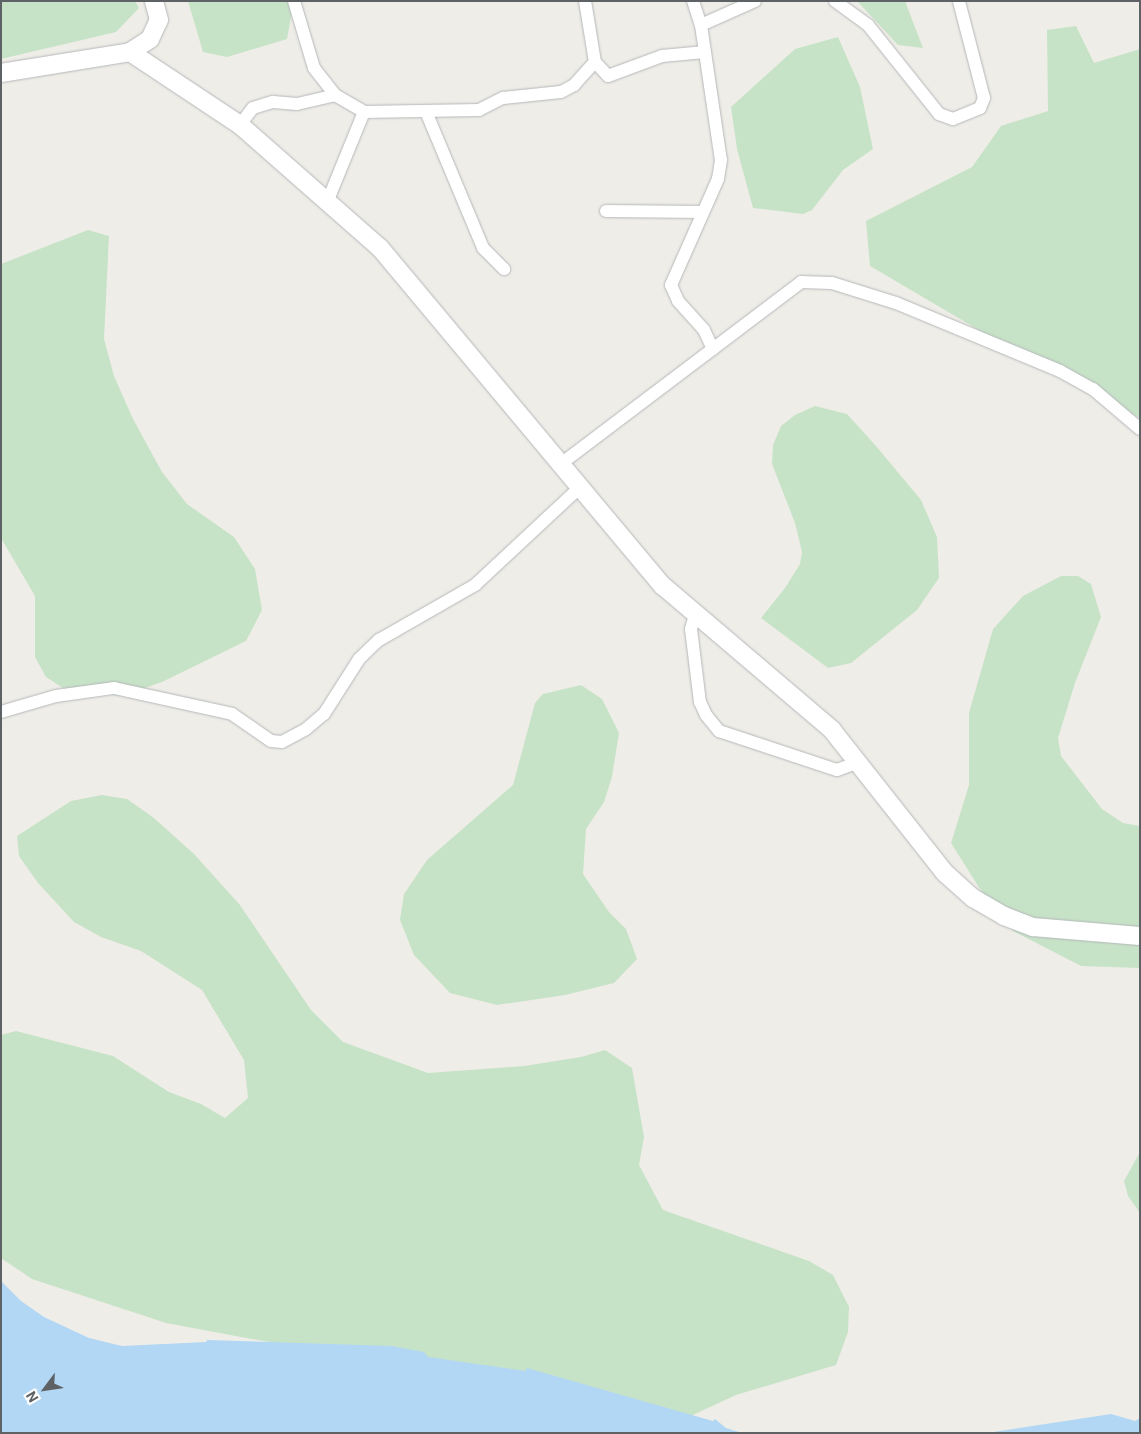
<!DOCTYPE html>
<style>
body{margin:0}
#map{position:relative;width:1141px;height:1434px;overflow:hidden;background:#efede7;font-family:Roboto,sans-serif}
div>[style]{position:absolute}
.green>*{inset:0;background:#c7e3c7}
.water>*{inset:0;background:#b1d7f5}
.roads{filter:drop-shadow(0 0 1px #b4b7ba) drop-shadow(0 0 1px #b4b7ba)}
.street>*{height:12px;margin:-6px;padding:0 6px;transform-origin:6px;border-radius:6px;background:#fff}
.secondary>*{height:18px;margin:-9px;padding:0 9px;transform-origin:9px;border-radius:9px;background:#fff}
span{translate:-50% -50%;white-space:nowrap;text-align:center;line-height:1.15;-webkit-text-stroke:4px #fff;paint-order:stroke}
.frame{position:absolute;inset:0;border:2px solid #5e6265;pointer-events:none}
.north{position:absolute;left:20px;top:1364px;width:50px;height:50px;-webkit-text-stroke:4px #fff;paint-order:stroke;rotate:239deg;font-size:14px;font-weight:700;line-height:20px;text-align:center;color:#5e6265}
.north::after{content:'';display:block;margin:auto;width:18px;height:22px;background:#5e6265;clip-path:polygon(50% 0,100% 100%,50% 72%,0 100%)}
</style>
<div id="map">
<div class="green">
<div style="clip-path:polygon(1px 1px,135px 1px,139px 8px,116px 32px,1px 59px)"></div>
<div style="clip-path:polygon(188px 1px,294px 1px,287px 39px,227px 57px,203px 52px)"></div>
<div style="clip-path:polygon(857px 1px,905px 1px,923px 48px,898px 45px)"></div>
<div style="clip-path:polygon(1076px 26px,1094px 63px,1140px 49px,1140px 418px,1086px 393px,870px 266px,866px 221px,972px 167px,1001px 126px,1048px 111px,1047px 30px)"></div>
<div style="clip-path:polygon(838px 37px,860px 87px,873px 149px,843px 170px,812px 210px,803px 214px,753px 208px,737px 149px,731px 107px,795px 49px)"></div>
<div style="clip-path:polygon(88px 230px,109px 236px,104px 339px,114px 376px,133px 419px,162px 472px,187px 504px,234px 537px,255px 569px,262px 610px,246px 641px,162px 682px,122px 696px,66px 690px,46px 677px,35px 657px,35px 596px,1px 538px,1px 264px)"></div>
<div style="clip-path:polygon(815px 406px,847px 414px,876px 446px,921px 500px,937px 537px,939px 578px,917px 610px,851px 663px,828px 668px,761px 618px,785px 588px,800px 564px,802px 552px,795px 523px,772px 464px,773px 445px,781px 426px,795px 415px)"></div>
<div style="clip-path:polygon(1061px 576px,1078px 576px,1091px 584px,1101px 617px,1075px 683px,1058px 738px,1061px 756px,1102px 809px,1123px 823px,1140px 826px,1140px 968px,1081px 966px,1013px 931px,980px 889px,951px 843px,969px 785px,969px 713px,993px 629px,1023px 596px)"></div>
<div style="clip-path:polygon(581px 685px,602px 699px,619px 733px,612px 777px,604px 802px,586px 829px,583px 874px,609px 912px,626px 929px,637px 959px,614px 983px,565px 995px,497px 1005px,450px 993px,414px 955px,400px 920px,404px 894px,427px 860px,513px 785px,535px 703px,543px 694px)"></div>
<div style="clip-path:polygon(102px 795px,127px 799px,154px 818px,194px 854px,240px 905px,311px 1010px,343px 1042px,428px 1073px,524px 1066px,581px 1057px,605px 1050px,632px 1068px,644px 1137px,639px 1165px,663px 1210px,809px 1261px,833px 1275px,849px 1307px,848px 1332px,836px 1365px,736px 1395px,684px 1419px,166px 1323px,32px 1279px,1px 1258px,1px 1035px,16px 1031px,113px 1056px,169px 1092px,201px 1104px,225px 1118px,248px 1098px,244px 1060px,202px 990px,141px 951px,101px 937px,74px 922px,38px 883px,19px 856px,17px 836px,71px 801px)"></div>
<div style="clip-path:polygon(1140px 1152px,1140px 1213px,1128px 1196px,1124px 1181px)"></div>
</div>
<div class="water">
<div style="clip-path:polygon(1px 1281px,21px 1301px,44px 1317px,89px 1338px,122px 1346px,206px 1342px,207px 1340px,391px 1346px,424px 1352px,428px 1357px,526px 1371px,527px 1368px,713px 1421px,715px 1419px,726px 1428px,742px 1433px,1px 1433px)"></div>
<div style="clip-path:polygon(1111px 1414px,1135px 1421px,1140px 1418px,1140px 1433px,987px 1433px)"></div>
</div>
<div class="roads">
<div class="street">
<div style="left:294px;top:1px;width:70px;rotate:73.4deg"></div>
<div style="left:314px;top:68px;width:34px;rotate:52deg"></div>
<div style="left:335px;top:95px;width:34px;rotate:30deg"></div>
<div style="left:364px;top:112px;width:115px;rotate:-1deg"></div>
<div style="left:479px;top:110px;width:27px;rotate:-27deg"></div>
<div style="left:503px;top:98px;width:58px;rotate:-5.9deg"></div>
<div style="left:561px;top:92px;width:15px;rotate:-28deg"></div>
<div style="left:574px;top:85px;width:31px;rotate:-48deg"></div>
<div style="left:585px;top:1px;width:62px;rotate:80.7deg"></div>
<div style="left:595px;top:62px;width:19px;rotate:47deg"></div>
<div style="left:608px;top:76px;width:58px;rotate:-20.3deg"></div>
<div style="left:662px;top:56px;width:43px;rotate:-5.3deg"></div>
<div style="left:693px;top:1px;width:25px;rotate:72deg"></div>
<div style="left:701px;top:25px;width:136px;rotate:81.6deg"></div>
<div style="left:721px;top:160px;width:19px;rotate:99deg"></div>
<div style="left:718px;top:179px;width:116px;rotate:113.9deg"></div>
<div style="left:671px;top:285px;width:17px;rotate:66deg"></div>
<div style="left:678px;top:301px;width:39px;rotate:48deg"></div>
<div style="left:704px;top:330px;width:21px;rotate:65deg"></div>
<div style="left:835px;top:1px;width:41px;rotate:36deg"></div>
<div style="left:868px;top:25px;width:114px;rotate:51.4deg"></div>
<div style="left:939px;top:114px;width:15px;rotate:20deg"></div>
<div style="left:953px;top:119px;width:29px;rotate:-22deg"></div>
<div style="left:980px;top:108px;width:11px;rotate:-68deg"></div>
<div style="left:984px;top:98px;width:100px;rotate:-104.5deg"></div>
<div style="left:701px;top:25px;width:59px;rotate:-24deg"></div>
<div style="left:427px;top:114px;width:145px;rotate:67.3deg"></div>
<div style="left:483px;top:248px;width:30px;rotate:45deg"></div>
<div style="left:240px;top:125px;width:21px;rotate:-53deg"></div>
<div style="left:253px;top:108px;width:21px;rotate:-17deg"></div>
<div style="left:273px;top:102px;width:24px;rotate:5deg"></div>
<div style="left:297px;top:104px;width:39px;rotate:-13deg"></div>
<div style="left:328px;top:200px;width:95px;rotate:-67.8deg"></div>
<div style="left:606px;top:211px;width:97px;rotate:0.6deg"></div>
<div style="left:562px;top:463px;width:300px;rotate:-37.1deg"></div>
<div style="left:801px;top:282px;width:31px;rotate:2deg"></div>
<div style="left:832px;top:283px;width:67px;rotate:17.4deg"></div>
<div style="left:896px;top:303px;width:178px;rotate:22.5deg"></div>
<div style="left:1060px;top:371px;width:38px;rotate:29deg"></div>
<div style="left:1093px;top:389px;width:62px;rotate:40.4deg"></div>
<div style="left:695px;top:615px;width:15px;rotate:106deg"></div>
<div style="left:691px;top:629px;width:74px;rotate:83deg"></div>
<div style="left:700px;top:702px;width:14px;rotate:65deg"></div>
<div style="left:706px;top:715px;width:21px;rotate:51deg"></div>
<div style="left:719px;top:731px;width:124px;rotate:18.3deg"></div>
<div style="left:837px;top:770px;width:23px;rotate:-20deg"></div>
<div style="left:1px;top:712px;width:57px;rotate:-16.2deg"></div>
<div style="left:56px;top:696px;width:59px;rotate:-7.9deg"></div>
<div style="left:114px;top:688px;width:121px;rotate:12.4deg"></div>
<div style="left:232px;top:714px;width:47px;rotate:34.7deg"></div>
<div style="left:271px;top:741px;width:11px;rotate:5deg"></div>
<div style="left:282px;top:742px;width:27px;rotate:-28deg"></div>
<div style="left:306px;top:729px;width:23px;rotate:-40deg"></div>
<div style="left:324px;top:714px;width:65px;rotate:-57.5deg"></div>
<div style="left:359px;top:659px;width:28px;rotate:-44deg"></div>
<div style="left:379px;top:640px;width:111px;rotate:-29.8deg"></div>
<div style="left:475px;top:585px;width:145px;rotate:-43deg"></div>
</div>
<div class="secondary">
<div style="left:130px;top:52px;width:132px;rotate:33.6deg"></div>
<div style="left:240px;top:125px;width:186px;rotate:41.3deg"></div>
<div style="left:380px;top:248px;width:441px;rotate:50.1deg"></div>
<div style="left:663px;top:586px;width:222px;rotate:40.4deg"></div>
<div style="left:832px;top:730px;width:182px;rotate:51.7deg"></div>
<div style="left:945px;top:873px;width:38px;rotate:42deg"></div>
<div style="left:973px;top:898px;width:36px;rotate:30deg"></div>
<div style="left:1004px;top:916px;width:31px;rotate:21deg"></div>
<div style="left:1033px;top:927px;width:107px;rotate:4.8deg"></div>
<div style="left:1px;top:73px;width:131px;rotate:-9.2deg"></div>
<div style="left:130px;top:52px;width:24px;rotate:-33deg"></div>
<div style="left:150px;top:39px;width:21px;rotate:-65deg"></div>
<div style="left:159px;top:20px;width:20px;rotate:-105deg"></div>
</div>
</div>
<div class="frame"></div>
<div class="north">N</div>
</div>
